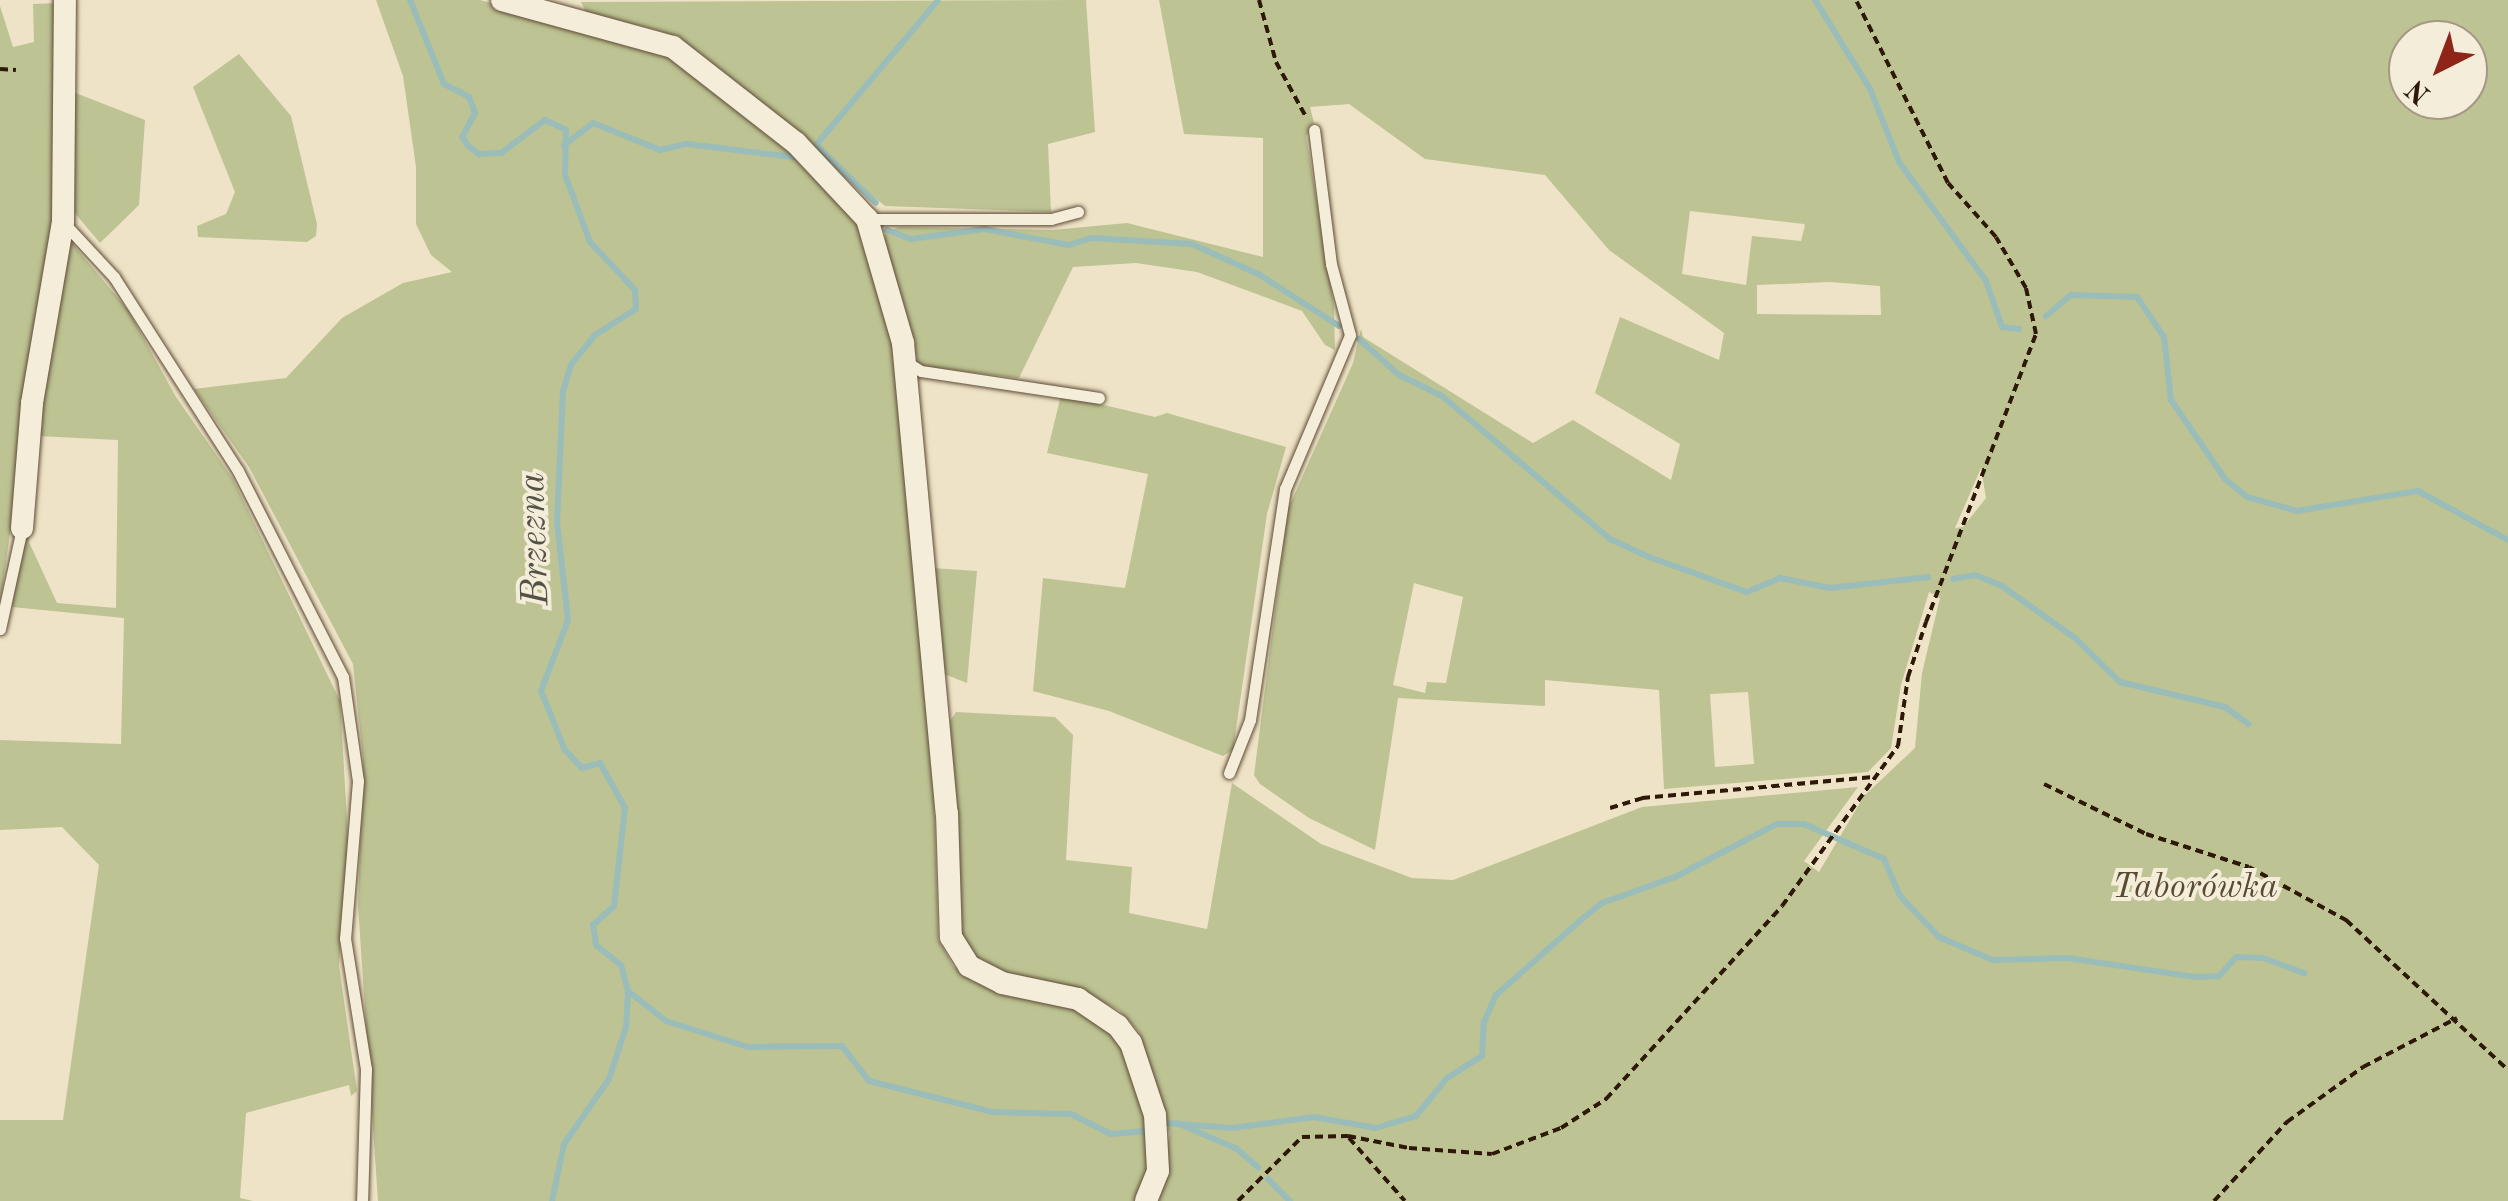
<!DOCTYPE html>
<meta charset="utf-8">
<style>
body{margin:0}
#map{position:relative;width:2508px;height:1201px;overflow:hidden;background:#eee3c6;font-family:"Old Standard TT",serif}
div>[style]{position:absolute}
.green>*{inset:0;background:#bdc392}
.stream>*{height:6px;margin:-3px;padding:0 3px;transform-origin:3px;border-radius:3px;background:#9abdba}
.path>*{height:4px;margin-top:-2px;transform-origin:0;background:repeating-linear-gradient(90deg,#2e1807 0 8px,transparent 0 13px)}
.roads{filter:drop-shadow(0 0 2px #5e4b37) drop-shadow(0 0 2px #5e4b37)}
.lane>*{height:11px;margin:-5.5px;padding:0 5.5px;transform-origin:5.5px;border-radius:5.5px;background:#f4edda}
.street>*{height:22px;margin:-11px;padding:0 11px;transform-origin:11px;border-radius:11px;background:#f4edda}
span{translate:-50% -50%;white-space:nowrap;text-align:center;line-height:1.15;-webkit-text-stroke:8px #f4edda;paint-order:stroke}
.park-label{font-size:35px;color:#594b31;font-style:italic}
.water-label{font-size:38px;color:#545246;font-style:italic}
.north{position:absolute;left:2388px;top:20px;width:100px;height:100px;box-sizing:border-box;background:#f4edda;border:2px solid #a59886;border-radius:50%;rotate:222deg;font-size:28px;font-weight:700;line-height:40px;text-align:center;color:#2e1807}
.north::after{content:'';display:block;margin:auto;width:35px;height:45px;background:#8f2418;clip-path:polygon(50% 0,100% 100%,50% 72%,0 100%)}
</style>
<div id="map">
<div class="green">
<div style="clip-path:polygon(376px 0,480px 0,662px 51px,794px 155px,860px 221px,892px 319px,933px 759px,938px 939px,953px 966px,972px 981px,1084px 1010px,1116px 1032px,1146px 1117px,1148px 1167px,1138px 1201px,378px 1201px,358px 906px,363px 758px,353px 664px,249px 467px,194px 389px,286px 378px,342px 318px,403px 283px,452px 272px,431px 255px,416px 224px,416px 167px,403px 76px)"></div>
<div style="clip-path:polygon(1086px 0,1095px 132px,1048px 144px,1051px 212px,885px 206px,687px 46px,660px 31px,586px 12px,581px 2px)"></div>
<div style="clip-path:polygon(evenodd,1159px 0,2508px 0,2508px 1201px,1154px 1201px,1170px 1134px,1139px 1032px,1119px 1010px,1081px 991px,980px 966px,963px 946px,954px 918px,950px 721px,956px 712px,1055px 717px,1073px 735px,1066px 860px,1132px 867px,1129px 913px,1207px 929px,1232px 783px,1321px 844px,1412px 878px,1453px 880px,1642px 807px,1858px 787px,1804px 861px,1819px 872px,1864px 796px,1915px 748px,1922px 673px,1940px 598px,1929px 592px,1901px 685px,1891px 748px,1868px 772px,1664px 789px,1659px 690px,1545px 680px,1545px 706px,1398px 698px,1375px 850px,1309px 818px,1260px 784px,1254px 775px,1288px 509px,1353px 363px,1361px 329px,1363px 337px,1533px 443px,1573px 420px,1671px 480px,1680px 444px,1595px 393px,1620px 317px,1719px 360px,1724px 333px,1609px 250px,1545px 175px,1425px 159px,1349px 104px,1310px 107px,1314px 123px,1306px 136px,1334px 306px,1335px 350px,1325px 345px,1302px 311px,1197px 272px,1136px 263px,1073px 267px,1019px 378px,919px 366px,885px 243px,885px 234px,898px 227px,1052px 230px,1127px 223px,1263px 257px,1263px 138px,1184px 134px,1159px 0,2408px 40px,2468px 40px,2468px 100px,2408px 100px,2408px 40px,1159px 0,1690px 211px,1804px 224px,1805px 225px,1801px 241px,1752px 236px,1746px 285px,1682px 274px,1690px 211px,1159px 0,1830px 282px,1880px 286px,1881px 315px,1757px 314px,1757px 285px,1830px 282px,1159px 0,1981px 468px,1986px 498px,1963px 527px,1955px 528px,1981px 468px,1159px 0,1414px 583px,1463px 597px,1446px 683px,1427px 682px,1425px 693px,1393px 685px,1414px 583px,1159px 0,1748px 692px,1754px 764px,1715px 767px,1710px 694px,1748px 692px)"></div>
<div style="clip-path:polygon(60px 3px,52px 171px,57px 206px,0 604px,0 6px,13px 47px,34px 42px,33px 4px)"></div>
<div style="clip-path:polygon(239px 54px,291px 116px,317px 224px,316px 236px,307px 242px,198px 237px,197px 226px,226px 214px,235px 192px,193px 87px)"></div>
<div style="clip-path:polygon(73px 92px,145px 120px,139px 205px,100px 243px,73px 211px)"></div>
<div style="clip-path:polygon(evenodd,71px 242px,128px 310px,176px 397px,233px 479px,340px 701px,348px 837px,339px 966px,357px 1091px,351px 1096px,349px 1085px,246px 1113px,240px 1198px,253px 1201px,0 1201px,0 1120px,63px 1120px,99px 865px,62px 827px,0 830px,0 740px,121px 744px,124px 618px,12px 607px,44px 352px,71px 242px,37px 436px,118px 440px,116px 608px,57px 603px,29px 542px,37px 436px)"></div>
<div style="clip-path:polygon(1061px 395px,1155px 417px,1167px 413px,1286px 447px,1267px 514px,1233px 750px,1223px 756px,1109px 711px,1033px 691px,1043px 578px,1125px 588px,1148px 474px,1047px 453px)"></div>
<div style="clip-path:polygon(932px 568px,977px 571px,967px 683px,944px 674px)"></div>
</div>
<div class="stream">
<div style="left:410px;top:0;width:91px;rotate:68deg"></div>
<div style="left:444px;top:84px;width:28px;rotate:27deg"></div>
<div style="left:469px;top:97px;width:17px;rotate:69deg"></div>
<div style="left:475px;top:113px;width:27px;rotate:118deg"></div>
<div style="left:462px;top:137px;width:11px;rotate:56deg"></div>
<div style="left:468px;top:146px;width:14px;rotate:36deg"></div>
<div style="left:479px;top:154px;width:22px;rotate:-3deg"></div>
<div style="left:501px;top:153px;width:55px;rotate:-36.9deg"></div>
<div style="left:545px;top:120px;width:23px;rotate:25deg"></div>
<div style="left:566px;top:130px;width:45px;rotate:91.3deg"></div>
<div style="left:565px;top:175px;width:72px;rotate:69.5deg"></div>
<div style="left:590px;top:242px;width:66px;rotate:46.8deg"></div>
<div style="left:635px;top:290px;width:19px;rotate:87deg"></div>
<div style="left:636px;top:309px;width:49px;rotate:147.6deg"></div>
<div style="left:595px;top:335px;width:38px;rotate:129deg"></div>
<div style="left:571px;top:365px;width:27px;rotate:107deg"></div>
<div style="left:563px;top:391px;width:131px;rotate:92.6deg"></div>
<div style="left:557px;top:522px;width:99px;rotate:83.6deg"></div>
<div style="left:568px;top:620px;width:76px;rotate:110.8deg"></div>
<div style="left:541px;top:691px;width:64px;rotate:67.9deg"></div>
<div style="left:565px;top:750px;width:25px;rotate:47deg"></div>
<div style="left:582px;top:768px;width:19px;rotate:-16deg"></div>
<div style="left:600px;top:763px;width:51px;rotate:60.9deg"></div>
<div style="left:625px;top:808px;width:99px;rotate:96.4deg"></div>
<div style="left:614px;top:906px;width:28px;rotate:138deg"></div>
<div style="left:593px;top:925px;width:20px;rotate:81deg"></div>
<div style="left:596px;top:945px;width:32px;rotate:39deg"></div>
<div style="left:621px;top:965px;width:27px;rotate:75deg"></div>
<div style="left:628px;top:991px;width:36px;rotate:93deg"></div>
<div style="left:626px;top:1027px;width:55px;rotate:108.1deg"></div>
<div style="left:609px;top:1079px;width:79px;rotate:124.7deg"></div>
<div style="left:564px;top:1144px;width:58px;rotate:101.9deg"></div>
<div style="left:1815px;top:0;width:105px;rotate:58.3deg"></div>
<div style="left:1870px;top:89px;width:79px;rotate:68.3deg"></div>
<div style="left:1899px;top:162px;width:147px;rotate:53.8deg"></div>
<div style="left:1986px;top:281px;width:49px;rotate:70.8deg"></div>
<div style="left:2002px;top:327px;width:17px;rotate:7deg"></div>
<div style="left:564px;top:145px;width:36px;rotate:-37deg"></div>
<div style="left:593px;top:123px;width:72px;rotate:21.9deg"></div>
<div style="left:660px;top:150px;width:28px;rotate:-13deg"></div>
<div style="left:687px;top:144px;width:114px;rotate:7.1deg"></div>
<div style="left:816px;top:145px;width:189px;rotate:-49.9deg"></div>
<div style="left:816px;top:145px;width:83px;rotate:44deg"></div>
<div style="left:887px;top:230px;width:26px;rotate:21deg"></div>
<div style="left:911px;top:239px;width:74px;rotate:-7.8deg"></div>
<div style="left:984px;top:229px;width:86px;rotate:10.7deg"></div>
<div style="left:1069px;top:245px;width:24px;rotate:-17deg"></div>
<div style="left:1092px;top:238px;width:100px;rotate:3.4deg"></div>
<div style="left:1192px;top:244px;width:75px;rotate:24.5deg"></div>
<div style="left:1260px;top:275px;width:94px;rotate:32.8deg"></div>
<div style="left:2046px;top:316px;width:33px;rotate:-40deg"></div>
<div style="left:2071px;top:295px;width:66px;rotate:1.7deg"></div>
<div style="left:2137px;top:297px;width:48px;rotate:56deg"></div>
<div style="left:2164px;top:337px;width:63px;rotate:83.7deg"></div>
<div style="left:2171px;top:400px;width:96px;rotate:55.6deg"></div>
<div style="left:2225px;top:479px;width:28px;rotate:39deg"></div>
<div style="left:2247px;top:497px;width:52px;rotate:15.6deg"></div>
<div style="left:2297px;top:511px;width:123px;rotate:-9.4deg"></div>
<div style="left:2418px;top:491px;width:102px;rotate:28.6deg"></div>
<div style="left:1359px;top:339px;width:54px;rotate:42deg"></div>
<div style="left:1399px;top:375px;width:48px;rotate:26deg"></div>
<div style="left:1442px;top:396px;width:221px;rotate:40.4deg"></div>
<div style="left:1610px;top:539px;width:43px;rotate:24.8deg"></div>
<div style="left:1649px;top:557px;width:104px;rotate:19.7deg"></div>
<div style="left:1747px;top:592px;width:36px;rotate:-23deg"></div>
<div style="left:1780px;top:578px;width:51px;rotate:11.3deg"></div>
<div style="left:1830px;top:588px;width:99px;rotate:-6.4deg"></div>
<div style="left:1953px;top:579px;width:22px;rotate:-10deg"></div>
<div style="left:1975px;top:575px;width:29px;rotate:22deg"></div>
<div style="left:2002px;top:586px;width:90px;rotate:35.5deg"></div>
<div style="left:2075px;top:638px;width:63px;rotate:44.4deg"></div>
<div style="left:2120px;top:682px;width:108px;rotate:13.4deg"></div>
<div style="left:2225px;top:707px;width:29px;rotate:36deg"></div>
<div style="left:628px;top:991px;width:48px;rotate:38.3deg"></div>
<div style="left:666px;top:1021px;width:86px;rotate:17.6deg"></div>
<div style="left:748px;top:1047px;width:94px;rotate:-0.6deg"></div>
<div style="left:842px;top:1046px;width:44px;rotate:52.4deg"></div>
<div style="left:869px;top:1081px;width:127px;rotate:14.1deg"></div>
<div style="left:992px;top:1112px;width:79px;rotate:1.5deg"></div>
<div style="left:1071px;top:1114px;width:45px;rotate:26.6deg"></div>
<div style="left:1111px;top:1134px;width:34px;rotate:-5deg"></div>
<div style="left:1166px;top:1123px;width:66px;rotate:4.3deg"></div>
<div style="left:1232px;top:1128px;width:83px;rotate:-7.6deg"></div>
<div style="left:1314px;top:1117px;width:63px;rotate:10.1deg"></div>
<div style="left:1376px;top:1128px;width:42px;rotate:-16.7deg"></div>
<div style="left:1416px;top:1116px;width:49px;rotate:-50.8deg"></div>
<div style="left:1447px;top:1078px;width:41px;rotate:-32.2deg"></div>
<div style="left:1482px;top:1056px;width:34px;rotate:-87deg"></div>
<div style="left:1484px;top:1022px;width:30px;rotate:-66deg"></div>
<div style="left:1496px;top:995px;width:115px;rotate:-41.5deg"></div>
<div style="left:1582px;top:919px;width:26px;rotate:-39deg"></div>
<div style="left:1602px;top:903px;width:77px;rotate:-19.6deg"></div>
<div style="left:1675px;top:877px;width:115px;rotate:-27.5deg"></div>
<div style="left:1777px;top:824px;width:27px"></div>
<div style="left:1804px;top:824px;width:87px;rotate:23.6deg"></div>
<div style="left:1884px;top:859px;width:40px;rotate:66.6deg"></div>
<div style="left:1900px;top:896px;width:57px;rotate:46.4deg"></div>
<div style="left:1939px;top:937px;width:59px;rotate:23.1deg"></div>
<div style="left:1993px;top:960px;width:74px;rotate:-1.5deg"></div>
<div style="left:2067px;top:958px;width:129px;rotate:8.4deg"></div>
<div style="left:2195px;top:977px;width:24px;rotate:-2deg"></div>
<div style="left:2219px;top:976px;width:25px;rotate:-48deg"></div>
<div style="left:2236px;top:957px;width:27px;rotate:2deg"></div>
<div style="left:2263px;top:958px;width:44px;rotate:20.1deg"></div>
<div style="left:1177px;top:1123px;width:65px;rotate:23.4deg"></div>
<div style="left:1237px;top:1149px;width:28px;rotate:41deg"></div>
<div style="left:1268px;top:1179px;width:31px;rotate:45deg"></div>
</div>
<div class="path">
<div style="left:1259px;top:0;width:64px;rotate:74.7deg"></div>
<div style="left:1276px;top:62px;width:63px;rotate:61.4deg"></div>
<div style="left:0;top:69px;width:16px;rotate:4deg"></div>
<div style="left:2044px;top:784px;width:114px;rotate:26.1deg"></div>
<div style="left:2146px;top:834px;width:108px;rotate:17.8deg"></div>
<div style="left:2249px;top:867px;width:111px;rotate:28.7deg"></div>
<div style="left:2346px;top:920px;width:221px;rotate:42.8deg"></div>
<div style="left:1610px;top:808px;width:34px;rotate:-17deg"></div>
<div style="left:1642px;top:798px;width:232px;rotate:-5.2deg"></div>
<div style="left:1349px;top:1138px;width:84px;rotate:48.4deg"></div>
<div style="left:1238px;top:1201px;width:91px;rotate:-45deg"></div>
<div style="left:1302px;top:1137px;width:46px;rotate:-1.2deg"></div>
<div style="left:1348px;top:1136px;width:62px;rotate:11.1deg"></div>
<div style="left:1409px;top:1148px;width:83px;rotate:4.1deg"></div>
<div style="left:1492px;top:1154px;width:74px;rotate:-20.6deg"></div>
<div style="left:1561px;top:1128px;width:54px;rotate:-32.8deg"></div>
<div style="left:1606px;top:1099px;width:261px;rotate:-47.6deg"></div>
<div style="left:1782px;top:906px;width:198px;rotate:-54.1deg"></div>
<div style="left:1898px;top:746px;width:70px;rotate:-81.8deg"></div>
<div style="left:1908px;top:677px;width:58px;rotate:-71.9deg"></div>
<div style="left:1926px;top:622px;width:308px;rotate:-69.1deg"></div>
<div style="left:2036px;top:334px;width:47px;rotate:-102.3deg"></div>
<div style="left:2026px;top:288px;width:59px;rotate:-120.5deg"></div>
<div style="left:1996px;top:237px;width:72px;rotate:-131.6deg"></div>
<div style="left:1948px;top:183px;width:205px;rotate:-116.7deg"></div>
<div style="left:2214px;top:1201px;width:108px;rotate:-47.3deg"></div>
<div style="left:2287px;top:1122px;width:94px;rotate:-35.9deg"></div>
<div style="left:2363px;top:1067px;width:106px;rotate:-27.5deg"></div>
</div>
<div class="roads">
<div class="lane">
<div style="left:867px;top:219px;width:184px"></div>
<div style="left:1051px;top:219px;width:28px;rotate:-15deg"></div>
<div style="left:63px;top:222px;width:75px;rotate:47.2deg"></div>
<div style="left:114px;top:277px;width:230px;rotate:57.4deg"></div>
<div style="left:238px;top:471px;width:231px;rotate:63deg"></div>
<div style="left:343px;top:677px;width:105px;rotate:81.8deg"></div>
<div style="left:358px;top:781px;width:158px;rotate:94.7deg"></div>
<div style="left:345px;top:938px;width:133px;rotate:80.9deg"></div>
<div style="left:366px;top:1069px;width:132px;rotate:91.7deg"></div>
<div style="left:908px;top:363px;width:15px;rotate:32deg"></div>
<div style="left:921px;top:371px;width:180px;rotate:8.6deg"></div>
<div style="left:0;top:629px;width:103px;rotate:-77.7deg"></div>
<div style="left:1229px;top:773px;width:57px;rotate:-68.4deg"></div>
<div style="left:1250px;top:720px;width:234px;rotate:-81.4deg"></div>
<div style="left:1285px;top:489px;width:167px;rotate:-67.1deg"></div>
<div style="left:1350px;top:335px;width:73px;rotate:-105deg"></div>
<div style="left:1331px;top:264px;width:135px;rotate:-97.2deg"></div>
</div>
<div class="street">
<div style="left:502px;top:0;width:177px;rotate:15.4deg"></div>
<div style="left:673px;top:47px;width:156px;rotate:38deg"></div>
<div style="left:796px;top:143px;width:104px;rotate:46.9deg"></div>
<div style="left:867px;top:219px;width:129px;rotate:73.8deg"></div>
<div style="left:903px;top:343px;width:472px;rotate:84.7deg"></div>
<div style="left:947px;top:813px;width:124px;rotate:88.2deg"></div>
<div style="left:951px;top:937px;width:34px;rotate:58deg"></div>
<div style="left:969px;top:966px;width:37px;rotate:27deg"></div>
<div style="left:1002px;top:983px;width:78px;rotate:11.9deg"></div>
<div style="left:1078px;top:999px;width:48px;rotate:34deg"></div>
<div style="left:1118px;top:1026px;width:21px;rotate:53deg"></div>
<div style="left:1131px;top:1043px;width:76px;rotate:71.6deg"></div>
<div style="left:1155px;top:1115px;width:56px;rotate:86.9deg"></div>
<div style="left:1158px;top:1171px;width:32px;rotate:112deg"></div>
<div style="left:22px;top:528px;width:125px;rotate:-85.4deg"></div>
<div style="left:32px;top:403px;width:184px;rotate:-80.3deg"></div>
<div style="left:63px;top:222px;width:222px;rotate:-89.5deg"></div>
</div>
</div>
<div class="park-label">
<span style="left:2195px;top:888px">Taborówka</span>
</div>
<div class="water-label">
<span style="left:536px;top:539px;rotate:-92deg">Brzezna</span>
</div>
<div class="north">N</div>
</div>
